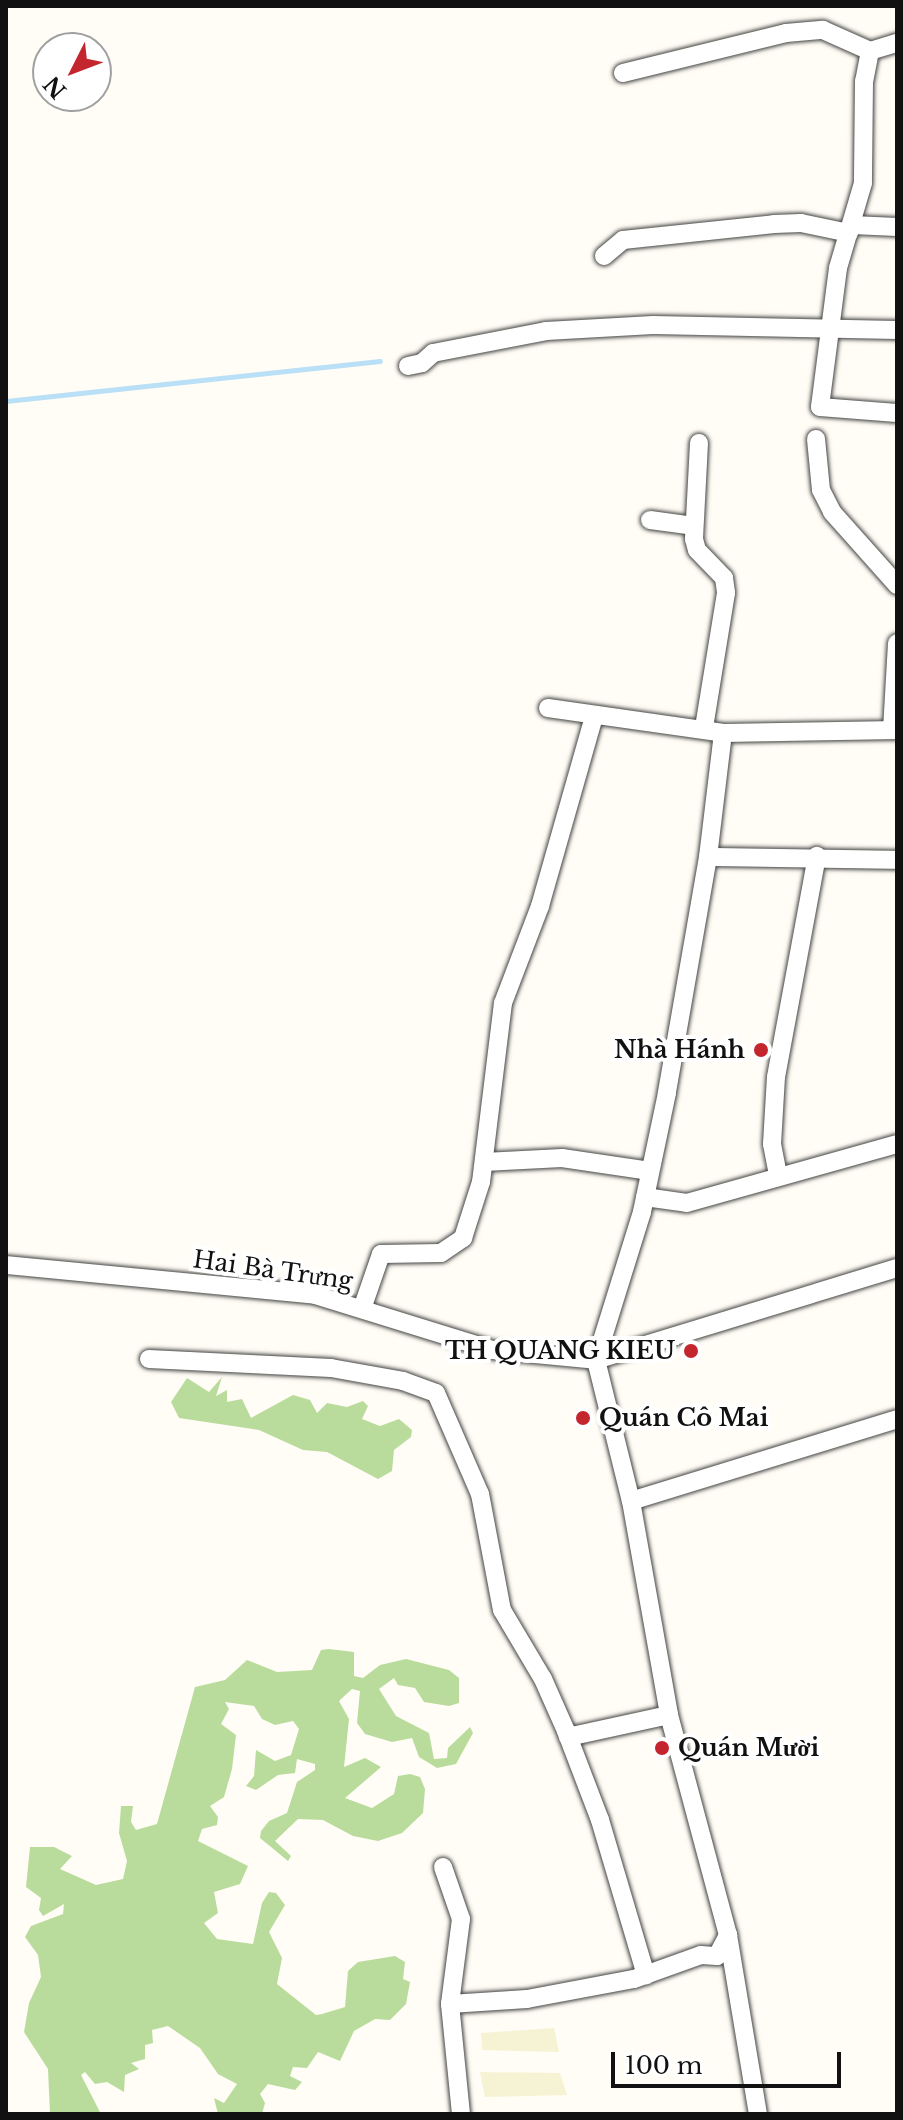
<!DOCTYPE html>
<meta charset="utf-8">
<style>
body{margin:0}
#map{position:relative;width:903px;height:2120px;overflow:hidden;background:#fffdf5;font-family:"Libre Baskerville",serif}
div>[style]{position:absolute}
.farmland>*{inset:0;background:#f6f3d4}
.forest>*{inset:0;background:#b9dc9c}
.stream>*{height:5px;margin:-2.5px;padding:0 2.5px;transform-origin:2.5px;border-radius:2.5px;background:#b9e0f7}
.roads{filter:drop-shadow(0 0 2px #444) drop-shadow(0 0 2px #444)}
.minor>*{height:18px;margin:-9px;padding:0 9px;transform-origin:9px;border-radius:9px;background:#fff}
.dots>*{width:22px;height:22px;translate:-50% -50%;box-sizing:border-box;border:4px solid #fff;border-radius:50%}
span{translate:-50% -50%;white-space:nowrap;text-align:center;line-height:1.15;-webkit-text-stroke:8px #fff;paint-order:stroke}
.poi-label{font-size:24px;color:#111;font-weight:700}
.right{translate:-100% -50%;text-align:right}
.left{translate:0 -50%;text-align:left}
.street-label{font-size:24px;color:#111}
.frame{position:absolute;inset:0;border:8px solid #111;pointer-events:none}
.north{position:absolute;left:32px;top:32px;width:80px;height:80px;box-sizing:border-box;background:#fff;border:2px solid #a0a0a0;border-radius:50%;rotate:228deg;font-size:22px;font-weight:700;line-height:32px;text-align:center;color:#111}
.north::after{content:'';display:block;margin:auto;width:28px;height:36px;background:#c4262e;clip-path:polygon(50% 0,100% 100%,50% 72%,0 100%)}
.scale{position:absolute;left:611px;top:2052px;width:230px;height:36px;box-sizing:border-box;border:4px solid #111;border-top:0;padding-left:10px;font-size:24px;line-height:28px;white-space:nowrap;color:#111;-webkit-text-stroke:6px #fff;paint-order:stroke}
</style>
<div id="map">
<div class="farmland">
<div style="clip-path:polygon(554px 2028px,559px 2052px,482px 2050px,481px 2033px)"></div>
<div style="clip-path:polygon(480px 2072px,560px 2073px,567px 2095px,485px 2097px)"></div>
</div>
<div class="forest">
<div style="clip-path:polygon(222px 1377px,216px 1396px,227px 1390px,227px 1402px,242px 1399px,251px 1418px,293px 1395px,310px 1400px,317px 1413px,327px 1403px,347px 1407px,363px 1401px,368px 1406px,362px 1419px,380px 1426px,399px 1419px,412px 1430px,411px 1437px,394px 1450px,392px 1471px,378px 1479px,327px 1452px,303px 1450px,259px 1430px,179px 1418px,171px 1402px,187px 1378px,209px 1392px)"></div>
<div style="clip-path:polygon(329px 1649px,354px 1652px,354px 1676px,363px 1678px,380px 1665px,406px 1659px,449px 1670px,459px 1678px,459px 1703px,449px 1706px,424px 1702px,415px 1688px,398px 1685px,394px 1678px,379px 1689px,396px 1716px,429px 1733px,434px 1759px,447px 1758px,448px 1748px,470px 1727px,473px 1733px,456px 1764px,437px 1768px,419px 1757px,412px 1738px,392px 1742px,365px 1734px,357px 1723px,360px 1691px,352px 1689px,339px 1701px,349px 1719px,344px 1767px,365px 1758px,381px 1767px,345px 1798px,372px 1808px,394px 1794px,398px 1776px,410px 1774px,420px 1777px,425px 1789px,423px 1813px,402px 1833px,378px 1841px,353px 1836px,323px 1820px,298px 1819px,275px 1841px,291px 1856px,288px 1861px,260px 1838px,261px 1831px,269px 1821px,287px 1813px,297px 1782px,315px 1770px,315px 1764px,297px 1759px,295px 1773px,278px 1775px,256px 1790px,246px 1786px,254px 1776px,256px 1750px,275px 1761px,291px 1755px,299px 1729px,293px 1721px,275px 1725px,262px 1719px,254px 1706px,225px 1702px,229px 1709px,221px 1724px,236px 1735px,232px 1769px,224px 1797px,210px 1806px,218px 1817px,217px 1825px,202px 1829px,198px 1841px,248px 1866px,240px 1884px,214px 1892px,218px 1913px,204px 1923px,217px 1939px,253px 1944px,262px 1903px,269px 1892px,276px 1893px,285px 1905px,269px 1932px,282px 1958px,277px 1984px,316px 2015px,322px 2014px,345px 2007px,348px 1971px,358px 1962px,395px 1956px,405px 1962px,403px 1979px,410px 1982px,406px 2004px,390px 2020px,375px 2019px,354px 2031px,340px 2061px,318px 2052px,307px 2068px,293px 2067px,290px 2076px,302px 2082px,295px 2090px,268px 2084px,260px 2094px,265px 2103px,262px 2114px,218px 2114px,214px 2098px,224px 2103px,237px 2084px,218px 2074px,200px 2048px,168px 2026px,152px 2030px,153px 2043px,145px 2045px,145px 2059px,131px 2063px,139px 2069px,125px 2075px,124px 2092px,107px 2082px,95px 2084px,85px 2072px,81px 2075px,101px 2114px,50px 2114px,48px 2069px,24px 2032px,29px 2003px,41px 1977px,38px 1955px,25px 1937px,31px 1926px,63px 1914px,64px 1904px,43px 1916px,39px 1910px,41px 1898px,26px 1887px,30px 1847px,54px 1847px,72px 1856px,60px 1869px,96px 1885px,123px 1879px,127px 1861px,119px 1833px,121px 1806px,133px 1806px,131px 1822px,136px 1830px,157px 1824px,195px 1687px,225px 1680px,247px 1660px,277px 1672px,312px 1670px,321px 1650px)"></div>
</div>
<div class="stream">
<div style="left:6px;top:401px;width:376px;rotate:-6.1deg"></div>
</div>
<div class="roads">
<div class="minor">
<div style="left:870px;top:51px;width:31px;rotate:101deg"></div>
<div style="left:864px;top:81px;width:102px;rotate:90.6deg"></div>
<div style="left:863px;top:183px;width:89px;rotate:106.4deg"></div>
<div style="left:838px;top:268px;width:140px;rotate:97.4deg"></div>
<div style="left:820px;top:407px;width:77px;rotate:4.5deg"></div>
<div style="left:623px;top:73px;width:168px;rotate:-13.8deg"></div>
<div style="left:786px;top:33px;width:37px;rotate:-5deg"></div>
<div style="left:823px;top:30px;width:51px;rotate:24.1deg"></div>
<div style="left:870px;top:51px;width:28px;rotate:-17deg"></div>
<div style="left:852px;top:225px;width:45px;rotate:2.5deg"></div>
<div style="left:604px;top:256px;width:25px;rotate:-40deg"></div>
<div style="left:623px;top:240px;width:152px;rotate:-6deg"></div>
<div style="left:774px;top:224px;width:27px;rotate:-2deg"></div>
<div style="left:801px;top:223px;width:49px;rotate:11.8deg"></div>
<div style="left:408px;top:366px;width:14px;rotate:-12deg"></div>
<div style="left:422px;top:363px;width:15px;rotate:-42deg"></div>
<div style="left:433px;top:353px;width:115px;rotate:-11deg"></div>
<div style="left:546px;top:331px;width:107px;rotate:-3.2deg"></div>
<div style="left:653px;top:325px;width:244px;rotate:1.2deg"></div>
<div style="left:816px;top:439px;width:51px;rotate:84.4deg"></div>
<div style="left:821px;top:490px;width:25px;rotate:63deg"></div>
<div style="left:832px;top:512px;width:98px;rotate:48.3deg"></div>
<div style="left:699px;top:443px;width:96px;rotate:93deg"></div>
<div style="left:694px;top:539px;width:11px;rotate:75deg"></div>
<div style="left:697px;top:550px;width:39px;rotate:46deg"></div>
<div style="left:724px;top:578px;width:15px;rotate:82deg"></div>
<div style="left:726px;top:593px;width:137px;rotate:99.3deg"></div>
<div style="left:650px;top:520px;width:44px;rotate:7.8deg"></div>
<div style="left:548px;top:708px;width:177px;rotate:8.1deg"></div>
<div style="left:723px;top:733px;width:174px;rotate:-1deg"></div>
<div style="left:892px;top:730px;width:87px;rotate:-86.7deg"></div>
<div style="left:723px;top:733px;width:125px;rotate:96.9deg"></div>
<div style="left:708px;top:857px;width:240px;rotate:99.9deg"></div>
<div style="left:667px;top:1093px;width:122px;rotate:101.9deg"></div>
<div style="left:642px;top:1212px;width:155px;rotate:107.3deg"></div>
<div style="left:596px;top:1360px;width:145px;rotate:76.1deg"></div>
<div style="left:631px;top:1501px;width:217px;rotate:79.9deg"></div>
<div style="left:669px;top:1715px;width:228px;rotate:75deg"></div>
<div style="left:728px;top:1935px;width:181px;rotate:80.5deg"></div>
<div style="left:708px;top:857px;width:189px;rotate:0.9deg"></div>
<div style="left:484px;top:1162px;width:78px;rotate:-2.9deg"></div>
<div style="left:562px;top:1158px;width:89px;rotate:8.4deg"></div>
<div style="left:778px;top:1175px;width:32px;rotate:-101deg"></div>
<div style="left:772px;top:1144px;width:67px;rotate:-86.6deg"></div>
<div style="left:776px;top:1077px;width:225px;rotate:-79.5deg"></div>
<div style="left:645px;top:1197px;width:42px;rotate:8.1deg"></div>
<div style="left:687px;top:1203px;width:218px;rotate:-15.7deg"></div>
<div style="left:6px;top:1265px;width:310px;rotate:5.5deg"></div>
<div style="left:315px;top:1295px;width:186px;rotate:17.2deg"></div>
<div style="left:493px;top:1350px;width:103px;rotate:5.5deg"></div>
<div style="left:596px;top:1360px;width:315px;rotate:-17deg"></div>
<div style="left:363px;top:1306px;width:55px;rotate:-70.9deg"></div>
<div style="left:381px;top:1254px;width:60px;rotate:-1deg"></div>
<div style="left:441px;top:1253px;width:27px;rotate:-34deg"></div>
<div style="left:463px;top:1238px;width:59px;rotate:-72.2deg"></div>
<div style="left:481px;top:1182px;width:180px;rotate:-83deg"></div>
<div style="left:503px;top:1003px;width:104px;rotate:-69.1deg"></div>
<div style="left:540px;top:906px;width:197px;rotate:-74.1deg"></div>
<div style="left:149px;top:1359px;width:182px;rotate:2.8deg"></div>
<div style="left:331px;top:1368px;width:73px;rotate:10.2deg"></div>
<div style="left:403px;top:1381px;width:35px;rotate:20deg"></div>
<div style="left:436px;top:1393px;width:110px;rotate:66.5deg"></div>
<div style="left:480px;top:1494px;width:118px;rotate:79.3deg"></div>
<div style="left:502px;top:1610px;width:80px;rotate:59.3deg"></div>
<div style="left:543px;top:1679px;width:57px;rotate:66.1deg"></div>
<div style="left:566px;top:1731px;width:95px;rotate:69.1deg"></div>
<div style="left:600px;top:1820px;width:162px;rotate:73.5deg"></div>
<div style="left:631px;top:1501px;width:278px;rotate:-17.1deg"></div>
<div style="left:568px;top:1737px;width:103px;rotate:-12.3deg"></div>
<div style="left:443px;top:1867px;width:55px;rotate:70.9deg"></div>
<div style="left:461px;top:1919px;width:86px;rotate:97.4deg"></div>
<div style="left:450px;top:2004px;width:111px;rotate:84.3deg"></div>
<div style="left:450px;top:2004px;width:77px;rotate:-3.7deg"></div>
<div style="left:527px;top:1999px;width:109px;rotate:-10.6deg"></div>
<div style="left:634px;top:1979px;width:71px;rotate:-19.7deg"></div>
<div style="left:701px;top:1955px;width:16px;rotate:4deg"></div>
<div style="left:717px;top:1956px;width:24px;rotate:-62deg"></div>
</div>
</div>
<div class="dots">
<div style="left:761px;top:1050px;background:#c4262e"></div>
<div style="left:691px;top:1351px;background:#c4262e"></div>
<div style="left:583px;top:1418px;background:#c4262e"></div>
<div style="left:662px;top:1748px;background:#c4262e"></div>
</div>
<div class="poi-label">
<span class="right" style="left:745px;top:1050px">Nhà Hánh</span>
<span class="right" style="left:675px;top:1351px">TH QUANG KIEU</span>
<span class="left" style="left:599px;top:1418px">Quán Cô Mai</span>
<span class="left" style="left:678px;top:1748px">Quán Mười</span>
</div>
<div class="street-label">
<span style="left:273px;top:1270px;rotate:8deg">Hai Bà Trưng</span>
</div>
<div class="frame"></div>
<div class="north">N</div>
<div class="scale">100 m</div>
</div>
